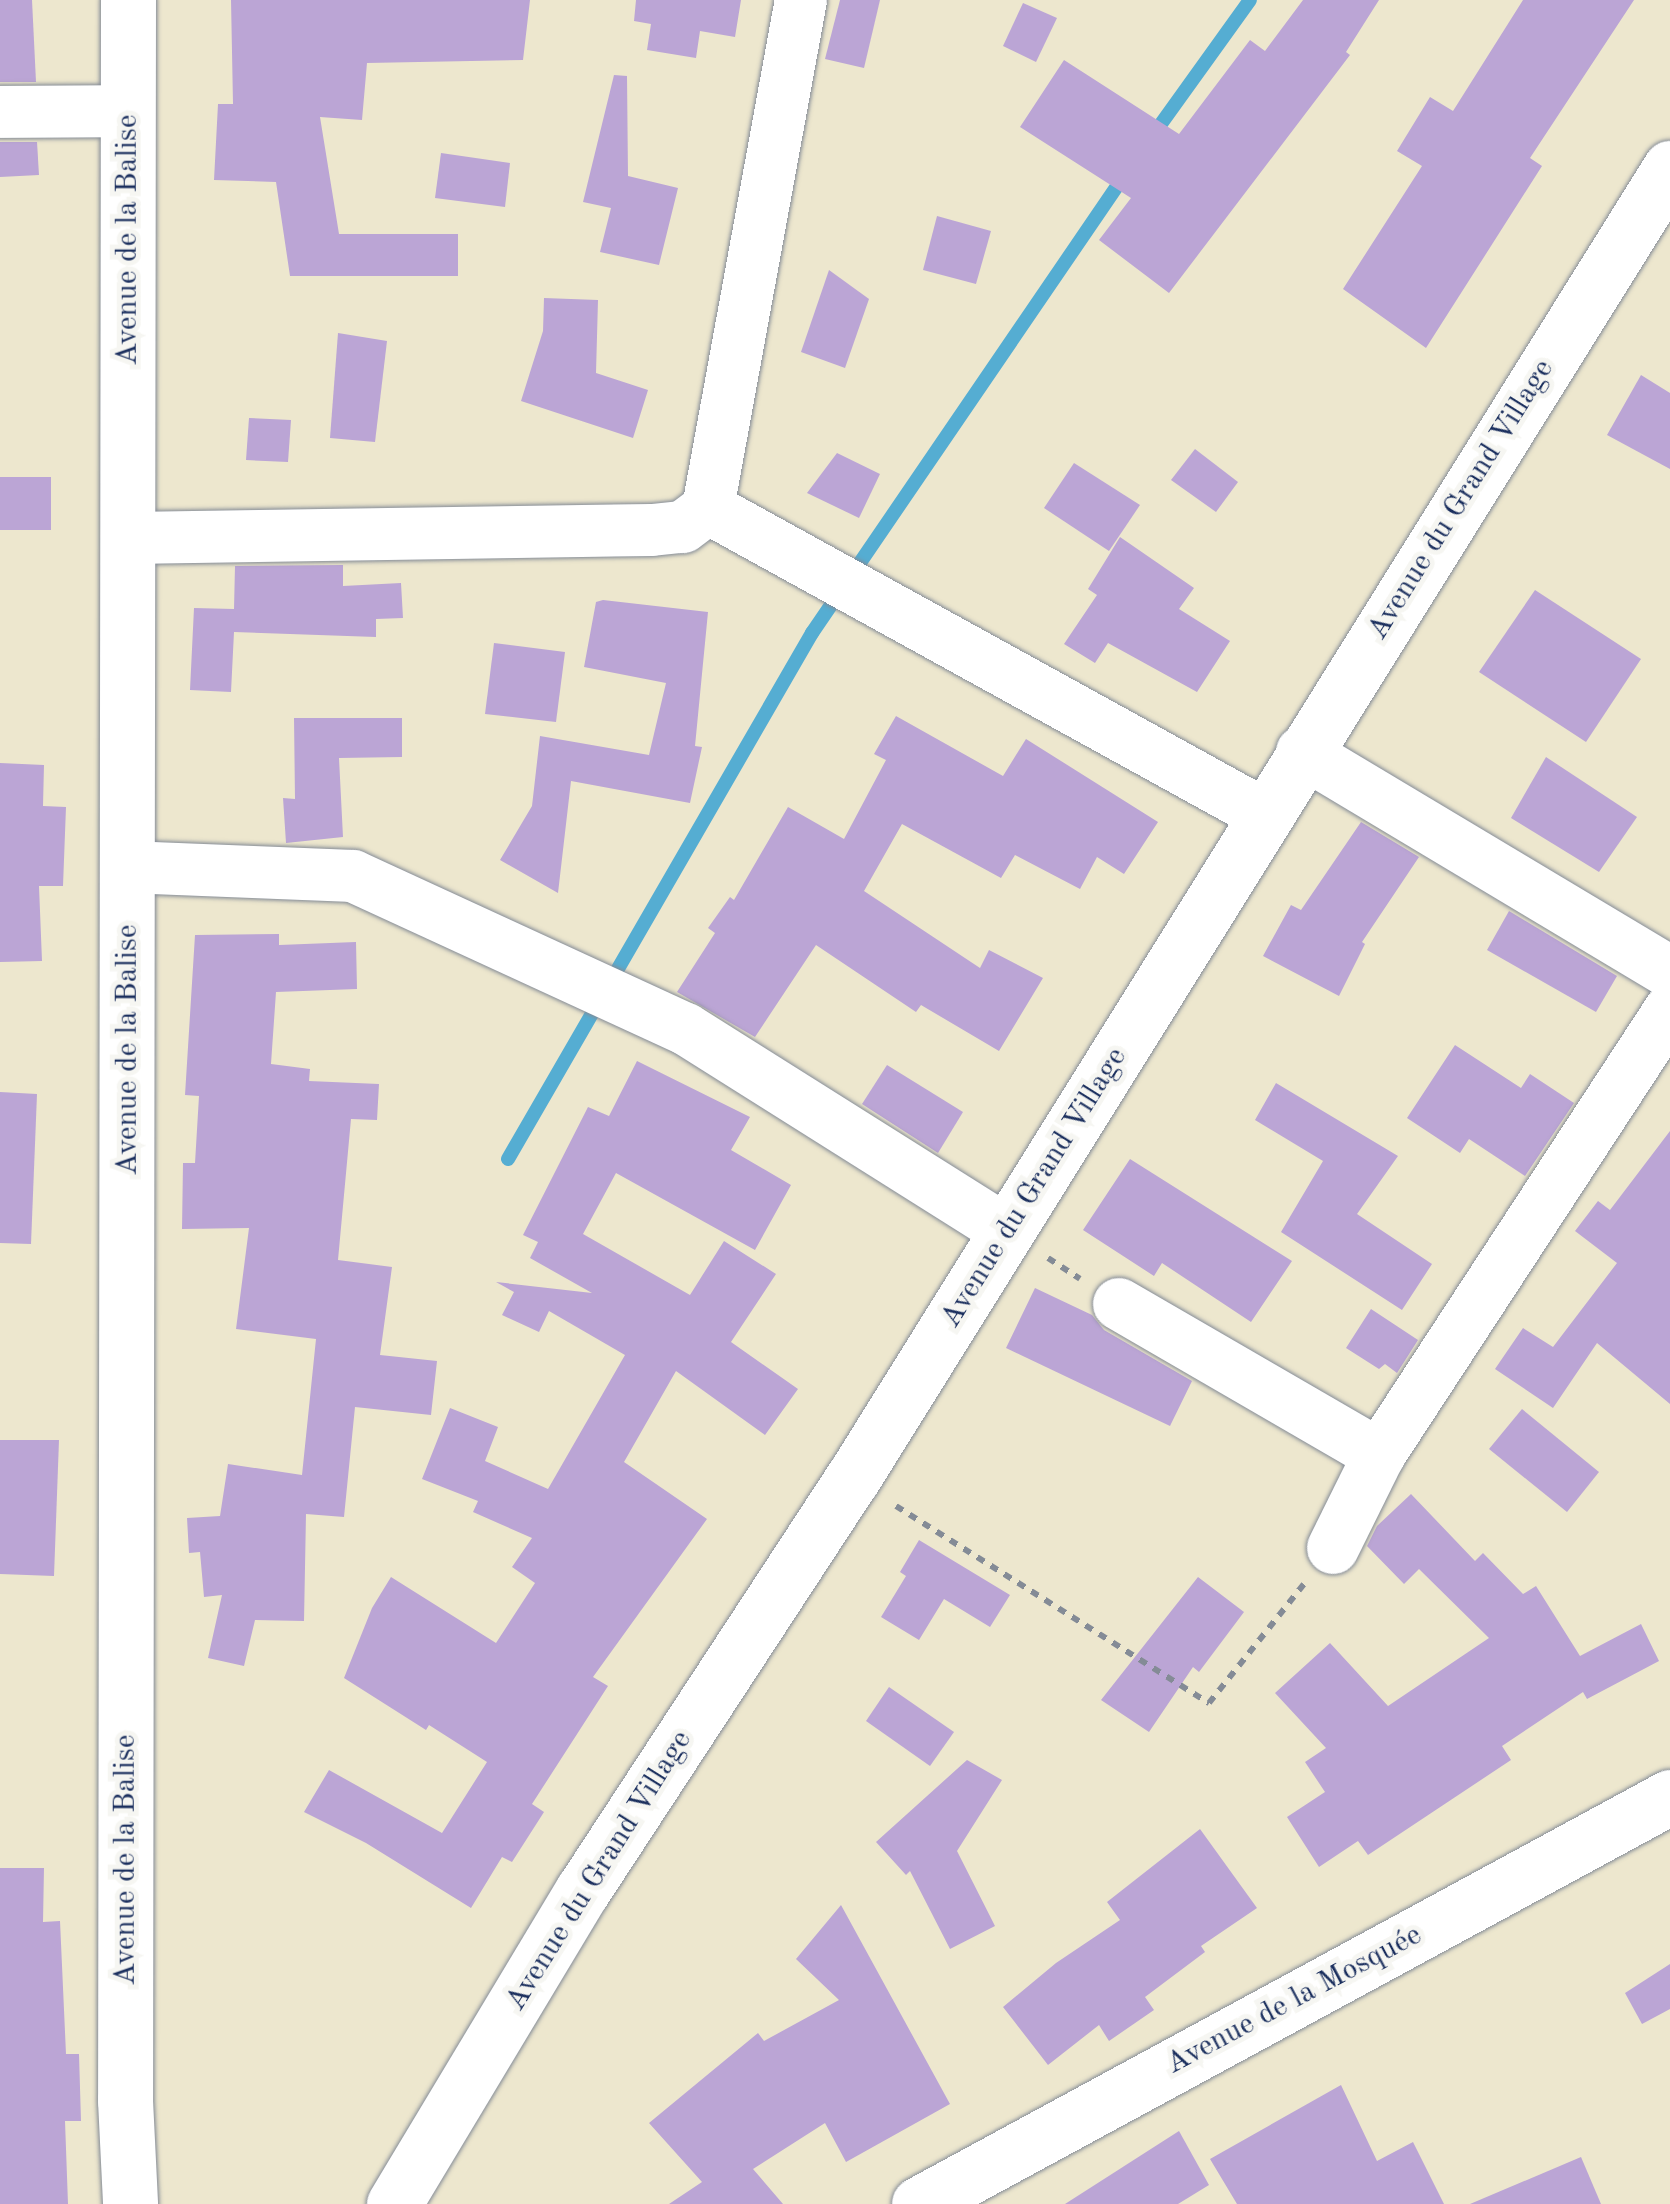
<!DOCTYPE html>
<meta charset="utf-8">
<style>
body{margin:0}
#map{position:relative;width:1670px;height:2204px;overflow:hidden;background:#ede7ce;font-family:"Old Standard TT",serif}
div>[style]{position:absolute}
.stream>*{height:14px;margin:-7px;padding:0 7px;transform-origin:7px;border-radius:7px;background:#55add2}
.building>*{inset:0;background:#bba5d5}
.path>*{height:6px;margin-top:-3px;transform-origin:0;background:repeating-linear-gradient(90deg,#848b96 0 8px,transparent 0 16px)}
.roads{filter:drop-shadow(0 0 2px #848b96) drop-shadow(0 0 2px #848b96)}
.minor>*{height:52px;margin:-26px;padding:0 26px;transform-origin:26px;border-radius:26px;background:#fff}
.tertiary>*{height:55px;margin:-27.5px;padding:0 27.5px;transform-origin:27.5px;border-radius:27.5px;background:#fff}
span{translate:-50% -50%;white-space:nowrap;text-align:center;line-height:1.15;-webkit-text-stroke:10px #f6f6f2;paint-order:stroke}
.street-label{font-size:30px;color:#1b2f5e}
</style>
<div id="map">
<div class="stream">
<div style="left:1153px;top:135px;width:166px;rotate:-54.3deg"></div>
<div style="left:508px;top:1159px;width:608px;rotate:-59.97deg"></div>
<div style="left:812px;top:633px;width:557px;rotate:-55.68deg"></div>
</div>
<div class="building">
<div style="clip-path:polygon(0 0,32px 0,36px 82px,0 82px)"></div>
<div style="clip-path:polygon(231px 0,530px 0,523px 60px,367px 63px,362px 120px,320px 117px,339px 234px,458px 234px,458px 276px,290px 276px,276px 182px,214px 180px,218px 104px,233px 104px)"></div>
<div style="clip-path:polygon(636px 0,741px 0,735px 37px,700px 31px,696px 58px,647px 50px,651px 24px,634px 21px)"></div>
<div style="clip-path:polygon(840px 0,880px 0,864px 68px,825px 59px)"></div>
<div style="clip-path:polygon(1303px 0,1379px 0,1346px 52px,1350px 55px,1169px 293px,1099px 240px,1131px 198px,1020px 127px,1064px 60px,1179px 134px,1250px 40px,1265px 51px)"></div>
<div style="clip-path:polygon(1523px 0,1634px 0,1530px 158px,1542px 166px,1426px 348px,1343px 289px,1422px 166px,1397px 151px,1430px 97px,1453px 111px)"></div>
<div style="clip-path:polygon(1023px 3px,1057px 18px,1036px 62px,1003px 46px)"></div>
<div style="clip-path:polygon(614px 75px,627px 76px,628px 176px,678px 188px,659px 265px,600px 252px,611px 208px,583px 202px)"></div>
<div style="clip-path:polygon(0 142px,37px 142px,39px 175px,0 177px)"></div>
<div style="clip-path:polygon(441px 153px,510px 163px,505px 207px,435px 198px)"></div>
<div style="clip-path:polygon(937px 216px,991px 231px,976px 284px,923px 270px)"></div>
<div style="clip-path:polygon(829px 270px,869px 299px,845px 368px,801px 352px)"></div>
<div style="clip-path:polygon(544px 298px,598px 300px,596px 373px,648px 390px,633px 438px,521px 401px,543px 331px)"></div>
<div style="clip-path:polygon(338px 333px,387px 341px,375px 442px,330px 438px)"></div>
<div style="clip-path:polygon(1641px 375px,1670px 393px,1670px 469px,1607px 435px)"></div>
<div style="clip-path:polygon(249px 418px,291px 420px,288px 462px,246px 460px)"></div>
<div style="clip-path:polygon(1195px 449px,1238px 482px,1216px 512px,1171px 480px)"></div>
<div style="clip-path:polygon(837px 453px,880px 474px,859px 518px,807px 493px)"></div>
<div style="clip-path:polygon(1074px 463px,1140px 505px,1109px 551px,1044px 508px)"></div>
<div style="clip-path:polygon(0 477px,51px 477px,51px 530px,0 530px)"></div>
<div style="clip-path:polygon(1120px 537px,1194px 588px,1179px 609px,1230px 641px,1197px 692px,1108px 643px,1095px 663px,1064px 644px,1097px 595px,1088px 589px)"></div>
<div style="clip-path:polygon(343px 565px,343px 586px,401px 583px,403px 618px,376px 619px,376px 637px,234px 632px,231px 692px,190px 690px,194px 608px,234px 609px,235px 566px)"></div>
<div style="clip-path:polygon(1535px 590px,1641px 659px,1586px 742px,1479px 672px)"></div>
<div style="clip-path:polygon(603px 600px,708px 612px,695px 746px,702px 747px,690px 803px,571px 781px,558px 893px,500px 860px,532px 806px,540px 736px,649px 755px,666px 683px,584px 667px,596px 602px)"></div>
<div style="clip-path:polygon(494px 643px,565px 652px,556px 722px,485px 714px)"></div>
<div style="clip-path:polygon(896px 716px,1003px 776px,1026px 739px,1158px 822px,1124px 874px,1097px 857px,1080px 889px,1015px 855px,1001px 878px,902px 824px,864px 891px,980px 968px,989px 950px,1043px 978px,999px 1051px,921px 1005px,916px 1012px,816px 945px,755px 1037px,677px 992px,715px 933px,708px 928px,730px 897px,734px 900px,788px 807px,844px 839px,886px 760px,874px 754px)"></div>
<div style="clip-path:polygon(294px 718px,402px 718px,402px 757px,339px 758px,343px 837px,286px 843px,283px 798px,295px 799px)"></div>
<div style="clip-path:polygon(1546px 757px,1637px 817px,1599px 872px,1511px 818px)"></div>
<div style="clip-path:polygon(0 763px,44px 765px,43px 806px,66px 807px,63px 886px,39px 886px,42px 961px,0 962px)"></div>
<div style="clip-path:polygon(1361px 822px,1419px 857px,1362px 942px,1365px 944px,1339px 996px,1263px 956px,1291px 905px,1301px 910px)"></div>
<div style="clip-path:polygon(1509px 911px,1617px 976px,1596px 1012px,1487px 950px)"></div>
<div style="clip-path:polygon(279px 934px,279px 945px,356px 942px,357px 989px,276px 992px,271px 1064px,310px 1069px,309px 1081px,379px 1084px,377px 1120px,351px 1119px,338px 1260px,392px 1267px,380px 1355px,437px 1361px,431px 1415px,355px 1407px,344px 1517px,306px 1514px,304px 1621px,255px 1620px,244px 1666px,208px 1658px,222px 1595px,204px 1597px,200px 1552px,189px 1553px,187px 1518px,220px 1516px,228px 1464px,302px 1475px,316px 1339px,236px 1329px,249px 1228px,182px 1229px,183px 1163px,195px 1163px,199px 1096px,185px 1095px,195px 935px)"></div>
<div style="clip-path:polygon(1455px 1045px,1521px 1088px,1530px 1074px,1574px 1103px,1525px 1176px,1469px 1139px,1460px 1153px,1407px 1118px)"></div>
<div style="clip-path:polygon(637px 1061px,750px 1117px,731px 1150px,791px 1185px,755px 1250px,616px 1173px,583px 1234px,690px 1295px,724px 1241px,776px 1274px,731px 1342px,798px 1389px,765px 1435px,676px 1371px,624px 1462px,707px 1519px,593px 1677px,608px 1686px,532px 1804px,544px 1812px,512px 1862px,502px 1857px,471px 1908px,366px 1843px,304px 1812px,329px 1770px,442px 1833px,487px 1762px,429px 1725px,426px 1730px,344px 1678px,372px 1608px,391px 1577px,496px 1643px,535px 1583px,512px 1567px,532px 1538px,473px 1512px,478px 1501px,422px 1479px,450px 1408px,498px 1427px,485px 1461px,548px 1489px,625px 1355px,549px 1311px,539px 1332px,502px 1315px,514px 1292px,496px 1282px,592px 1293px,530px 1258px,538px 1242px,523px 1235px,588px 1107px,609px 1116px)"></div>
<div style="clip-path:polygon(887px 1065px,963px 1112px,938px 1153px,862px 1104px)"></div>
<div style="clip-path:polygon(1276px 1083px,1398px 1156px,1357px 1214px,1432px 1264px,1402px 1310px,1281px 1232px,1323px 1161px,1255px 1120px)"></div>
<div style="clip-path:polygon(0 1092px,37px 1094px,31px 1244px,0 1243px)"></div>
<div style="clip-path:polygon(1670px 1131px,1670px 1404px,1597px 1343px,1553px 1408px,1495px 1369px,1523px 1328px,1553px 1347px,1617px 1263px,1575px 1231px,1598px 1201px,1610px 1210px)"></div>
<div style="clip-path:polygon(1130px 1159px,1292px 1261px,1251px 1322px,1162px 1263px,1154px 1276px,1083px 1230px)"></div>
<div style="clip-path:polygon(1035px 1288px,1092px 1315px,1104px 1330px,1192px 1381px,1170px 1426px,1006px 1348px)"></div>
<div style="clip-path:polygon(1371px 1309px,1418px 1340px,1397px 1373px,1385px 1364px,1379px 1369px,1346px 1348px)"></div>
<div style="clip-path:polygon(1522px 1409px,1599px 1472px,1567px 1512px,1489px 1449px)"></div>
<div style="clip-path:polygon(0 1440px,59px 1440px,54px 1576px,0 1574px)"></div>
<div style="clip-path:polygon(1411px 1494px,1475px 1561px,1483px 1553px,1523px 1594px,1536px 1586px,1580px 1656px,1641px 1624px,1659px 1661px,1587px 1699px,1583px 1692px,1502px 1746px,1511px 1760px,1368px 1855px,1358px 1841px,1319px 1867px,1287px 1817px,1325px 1792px,1305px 1762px,1326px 1748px,1275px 1693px,1330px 1643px,1388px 1706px,1489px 1638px,1419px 1569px,1404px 1584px,1367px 1546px,1377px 1526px)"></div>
<div style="clip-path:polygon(919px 1540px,1010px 1595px,990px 1627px,944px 1599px,919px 1640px,881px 1617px,906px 1576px,900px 1572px)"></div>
<div style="clip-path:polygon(1198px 1577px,1244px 1612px,1199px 1672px,1193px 1667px,1149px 1732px,1101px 1700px)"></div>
<div style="clip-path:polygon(889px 1687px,954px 1732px,930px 1766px,866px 1721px)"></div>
<div style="clip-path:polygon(967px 1760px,1002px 1780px,957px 1851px,995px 1926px,950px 1949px,910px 1871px,906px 1875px,876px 1842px)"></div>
<div style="clip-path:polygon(1200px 1829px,1257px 1908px,1201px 1946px,1205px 1952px,1145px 1997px,1154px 2010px,1109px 2041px,1099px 2025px,1048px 2065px,1003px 2007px,1056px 1963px,1120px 1920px,1107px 1902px)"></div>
<div style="clip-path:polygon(0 1868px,44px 1868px,43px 1922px,60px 1921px,66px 2054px,79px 2054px,81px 2121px,65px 2121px,68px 2204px,0 2204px)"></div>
<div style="clip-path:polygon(841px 1905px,950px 2104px,846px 2162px,825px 2123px,753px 2169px,783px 2204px,669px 2204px,702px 2182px,649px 2123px,758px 2033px,764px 2041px,839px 2000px,796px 1959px)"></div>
<div style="clip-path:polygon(1670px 1964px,1670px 2009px,1642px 2024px,1625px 1993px)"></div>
<div style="clip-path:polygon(1341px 2085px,1377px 2161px,1413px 2142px,1444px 2204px,1237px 2204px,1210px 2159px)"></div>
<div style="clip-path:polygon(1179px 2131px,1209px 2185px,1178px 2204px,1065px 2204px)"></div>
<div style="clip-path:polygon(1581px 2157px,1601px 2204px,1470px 2204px)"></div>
</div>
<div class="path">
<div style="left:1048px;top:1258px;width:38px;rotate:33deg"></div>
<div style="left:896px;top:1506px;width:370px;rotate:32.2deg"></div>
<div style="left:1209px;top:1703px;width:152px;rotate:-51.4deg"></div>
</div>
<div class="roads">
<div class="minor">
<div style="left:0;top:112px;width:128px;rotate:-0.4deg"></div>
<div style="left:708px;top:508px;width:636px;rotate:28.86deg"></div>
<div style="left:129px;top:538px;width:523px;rotate:-0.88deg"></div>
<div style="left:652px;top:530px;width:31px;rotate:-6deg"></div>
<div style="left:683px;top:527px;width:31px;rotate:-37deg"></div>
<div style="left:708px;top:508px;width:516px;rotate:-79.63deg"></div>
<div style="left:1302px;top:752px;width:429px;rotate:30.9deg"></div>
<div style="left:128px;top:867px;width:225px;rotate:2.3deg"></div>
<div style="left:353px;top:876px;width:366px;rotate:24.7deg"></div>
<div style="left:686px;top:1029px;width:381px;rotate:32.2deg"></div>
<div style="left:1119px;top:1304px;width:301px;rotate:30.1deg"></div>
<div style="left:1333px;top:1548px;width:104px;rotate:-63.7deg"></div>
<div style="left:1379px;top:1455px;width:532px;rotate:-56.82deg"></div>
</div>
<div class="tertiary">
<div style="left:128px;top:0;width:2100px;rotate:90.08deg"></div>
<div style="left:125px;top:2100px;width:104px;rotate:87.2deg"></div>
<div style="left:394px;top:2204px;width:366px;rotate:-59deg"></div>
<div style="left:583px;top:1890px;width:493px;rotate:-56.8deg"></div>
<div style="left:853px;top:1478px;width:1544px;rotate:-58.05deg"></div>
<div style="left:919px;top:2204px;width:854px;rotate:-28.46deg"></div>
</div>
</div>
<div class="street-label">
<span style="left:128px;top:240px;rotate:-90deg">Avenue de la Balise</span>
<span style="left:1461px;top:500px;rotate:-58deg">Avenue du Grand Village</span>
<span style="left:128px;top:1050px;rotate:-90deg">Avenue de la Balise</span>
<span style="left:1034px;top:1188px;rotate:-58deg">Avenue du Grand Village</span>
<span style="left:126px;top:1860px;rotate:-90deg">Avenue de la Balise</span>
<span style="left:599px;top:1871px;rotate:-58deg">Avenue du Grand Village</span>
<span style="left:1294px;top:2000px;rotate:-28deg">Avenue de la Mosquée</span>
</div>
</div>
